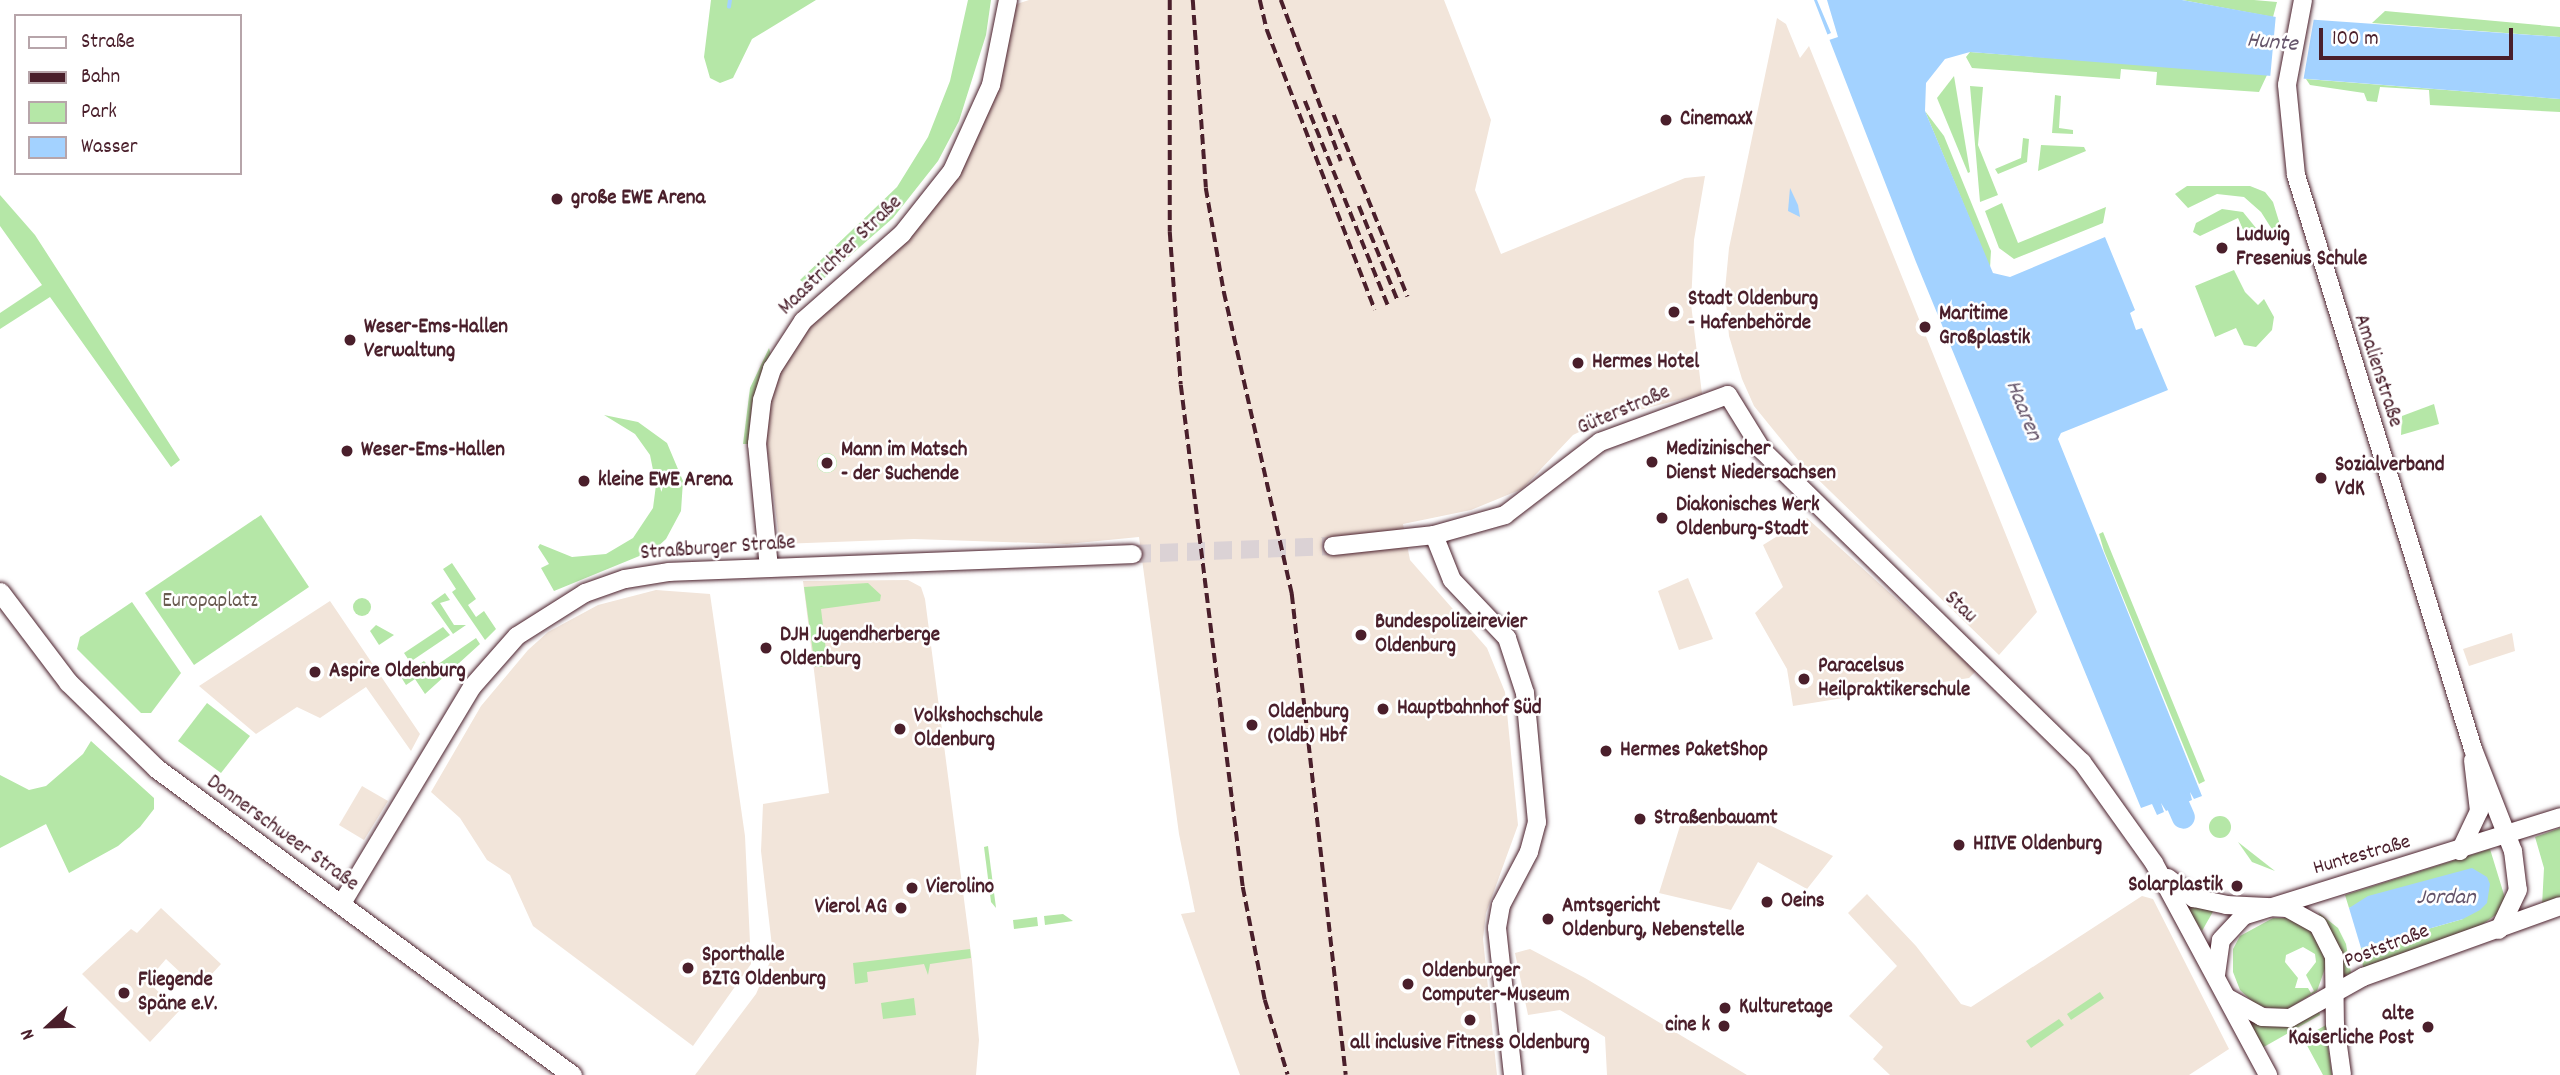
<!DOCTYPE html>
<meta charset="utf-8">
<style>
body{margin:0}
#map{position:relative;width:2560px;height:1075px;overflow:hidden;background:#fff;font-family:Dekko,sans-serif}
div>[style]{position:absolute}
.built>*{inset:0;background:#f2e5da}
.green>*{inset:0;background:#b5e7a7}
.round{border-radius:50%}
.water>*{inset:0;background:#a3d2ff}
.pier>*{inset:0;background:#fff}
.stream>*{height:3.5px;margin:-1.75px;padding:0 1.75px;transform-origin:1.75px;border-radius:1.75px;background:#a3d2ff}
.river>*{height:23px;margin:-11.5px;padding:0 11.5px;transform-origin:11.5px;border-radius:11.5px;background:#a3d2ff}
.tertiary-tunnel>*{height:18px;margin-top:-9px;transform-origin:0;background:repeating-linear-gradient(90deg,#dbd2d5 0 18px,transparent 0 27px)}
.roads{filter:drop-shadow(0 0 2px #4a1f2b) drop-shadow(0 0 2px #4a1f2b)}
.tertiary>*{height:18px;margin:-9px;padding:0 9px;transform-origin:9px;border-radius:9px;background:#fff}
.secondary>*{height:19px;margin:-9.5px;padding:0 9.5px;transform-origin:9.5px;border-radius:9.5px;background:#fff}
.rail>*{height:3.5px;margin-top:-1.75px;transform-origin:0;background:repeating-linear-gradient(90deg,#4a1f2b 0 10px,transparent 0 15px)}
.dots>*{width:19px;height:19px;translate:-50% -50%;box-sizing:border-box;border:4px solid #fff;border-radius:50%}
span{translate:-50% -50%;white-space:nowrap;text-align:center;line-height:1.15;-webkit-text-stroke:5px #fff;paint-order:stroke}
.poi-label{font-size:21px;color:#4a1f2b;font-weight:700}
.left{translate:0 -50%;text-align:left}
.right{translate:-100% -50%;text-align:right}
.street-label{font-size:21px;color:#4a1f2b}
.park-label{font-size:21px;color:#6a5b50}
.water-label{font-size:23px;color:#65556b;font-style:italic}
.legend{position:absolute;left:14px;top:14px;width:228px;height:161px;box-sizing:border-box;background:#fff;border:2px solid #b7a5aa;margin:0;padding:9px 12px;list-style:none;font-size:21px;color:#4a1f2b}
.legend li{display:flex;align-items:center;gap:14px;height:35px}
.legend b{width:35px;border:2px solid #b7a5aa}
.north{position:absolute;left:14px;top:991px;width:70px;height:70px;-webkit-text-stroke:5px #fff;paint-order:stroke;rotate:248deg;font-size:19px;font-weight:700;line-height:28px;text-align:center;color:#4a1f2b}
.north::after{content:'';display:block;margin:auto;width:24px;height:32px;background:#4a1f2b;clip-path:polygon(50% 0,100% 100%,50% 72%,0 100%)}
.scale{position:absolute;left:2319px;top:28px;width:194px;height:32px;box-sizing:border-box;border:4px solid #4a1f2b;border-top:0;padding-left:9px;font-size:21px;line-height:24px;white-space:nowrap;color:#4a1f2b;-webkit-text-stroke:5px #fff;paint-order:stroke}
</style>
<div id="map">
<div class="built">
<div style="clip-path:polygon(1029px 0,1444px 0,1491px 120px,1475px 190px,1501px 254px,1685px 178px,1705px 176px,1694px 240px,1691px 304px,1702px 394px,1608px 418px,1573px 435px,1522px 489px,1471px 510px,1403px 524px,1410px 560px,1487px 648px,1505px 692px,1518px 825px,1486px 913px,1483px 939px,1497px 1075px,1240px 1075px,1181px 914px,1195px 912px,1179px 834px,1139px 537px,1067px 544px,914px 539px,780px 544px,765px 432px,774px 387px,785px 361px,815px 319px,906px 238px,1000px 76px,1014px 5px)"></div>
<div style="clip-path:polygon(1777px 18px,1786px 24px,1800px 58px,1809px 46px,2037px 612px,1999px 655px,1798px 460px,1754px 406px,1742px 379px,1729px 336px,1725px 290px,1729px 248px)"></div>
<div style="clip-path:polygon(1807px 518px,1976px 671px,1969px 678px,1793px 706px,1787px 669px,1755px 613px,1783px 587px,1763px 545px)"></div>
<div style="clip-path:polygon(1688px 578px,1713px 639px,1679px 650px,1658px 591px)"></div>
<div style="clip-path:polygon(908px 580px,921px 587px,925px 599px,972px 961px,979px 1040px,976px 1075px,695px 1075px,756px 994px,773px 955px,761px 851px,763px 804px,829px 793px,803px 581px)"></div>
<div style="clip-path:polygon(656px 590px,710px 594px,745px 836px,751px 964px,693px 1046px,533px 926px,510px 875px,487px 860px,460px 818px,431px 792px,481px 706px,528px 650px,548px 632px,598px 605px)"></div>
<div style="clip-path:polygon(330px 601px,420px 734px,411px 751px,366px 687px,320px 718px,297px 707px,256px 734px,199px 686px)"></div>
<div style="clip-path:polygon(2512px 633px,2515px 651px,2469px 666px,2463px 649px)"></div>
<div style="clip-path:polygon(362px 786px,388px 801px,364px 840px,339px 825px)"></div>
<div style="clip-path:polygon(1759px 820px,1833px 856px,1807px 889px,1758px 862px,1731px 910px,1659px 893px,1680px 826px)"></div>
<div style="clip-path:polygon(1867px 894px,1916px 946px,1961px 1004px,1971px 1007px,2142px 896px,2153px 899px,2229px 1049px,2189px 1075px,1890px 1075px,1873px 1059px,1883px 1047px,1849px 1016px,1897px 966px,1848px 913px)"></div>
<div style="clip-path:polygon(161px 908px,221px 964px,198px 989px,166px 959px,147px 981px,179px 1011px,150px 1042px,82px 974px,131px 929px,137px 933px)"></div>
<div style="clip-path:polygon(1530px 949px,1585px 978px,1747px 1075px,1607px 1075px,1605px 1037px,1560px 1010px,1528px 1015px,1515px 953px)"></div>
</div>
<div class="green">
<div style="clip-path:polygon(711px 0,816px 0,752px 39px,733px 78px,720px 83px,710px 78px,704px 57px)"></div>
<div style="clip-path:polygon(968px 0,991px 0,986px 35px,959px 121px,938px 161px,893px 218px,812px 289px,800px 280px,897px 187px,928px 137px,950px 81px)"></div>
<div style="clip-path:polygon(2182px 0,2254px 0,2277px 2px,2273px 17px)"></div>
<div style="clip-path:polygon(2385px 11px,2560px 27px,2560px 37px,2372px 23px)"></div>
<div style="clip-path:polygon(1970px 52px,2257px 73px,2267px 75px,2259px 92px,2156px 85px,2157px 72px,2121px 69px,2120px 79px,1972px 68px,1966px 57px)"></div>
<div style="clip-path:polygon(1954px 76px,1970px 172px,1968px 173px,1937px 98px)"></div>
<div style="clip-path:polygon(2306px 79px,2560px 99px,2560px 112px,2430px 105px,2429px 90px,2380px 87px,2377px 102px,2367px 101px,2364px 93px,2310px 85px)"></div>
<div style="clip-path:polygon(1970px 86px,1983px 87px,1978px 145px,1998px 195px,1980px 202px)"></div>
<div style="clip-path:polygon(2055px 95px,2061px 96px,2059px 128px,2073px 130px,2073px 134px,2052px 133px)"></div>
<div style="clip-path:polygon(1925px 111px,1944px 136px,1991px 251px,1990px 268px)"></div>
<div style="clip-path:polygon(2023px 138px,2029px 139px,2027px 162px,1998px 174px,1995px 169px,2021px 158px)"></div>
<div style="clip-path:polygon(2041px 145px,2084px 147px,2086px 151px,2038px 171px)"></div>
<div style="clip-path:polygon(2250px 186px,2265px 192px,2273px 202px,2281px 228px,2280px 242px,2261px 212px,2244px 197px,2217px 194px,2188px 208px,2175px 194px,2187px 186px)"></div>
<div style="clip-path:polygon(0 195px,35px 235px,180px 460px,171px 467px,50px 297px,0 329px,0 313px,42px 285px,0 226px)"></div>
<div style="clip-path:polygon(2002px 203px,2018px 243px,2106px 207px,2103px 223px,2014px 259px,1999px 248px,1985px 211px)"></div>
<div style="clip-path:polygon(2222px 209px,2243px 212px,2256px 228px,2244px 232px,2238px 218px,2200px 236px,2193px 232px,2196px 223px)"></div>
<div style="clip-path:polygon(2234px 270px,2245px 292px,2258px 305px,2264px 299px,2274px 317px,2272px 330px,2256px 347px,2244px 345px,2236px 328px,2215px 337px,2195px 286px)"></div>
<div style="clip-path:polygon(769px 348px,771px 355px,752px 404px,748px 444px,743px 444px,750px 388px)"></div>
<div style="clip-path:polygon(2434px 404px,2439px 424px,2401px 435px,2402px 416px)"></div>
<div style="clip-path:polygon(604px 415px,638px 422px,667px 443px,683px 481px,681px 511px,666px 539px,654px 550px,554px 591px,541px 568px,549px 564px,538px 547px,540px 544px,572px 557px,606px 554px,633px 538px,653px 508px,656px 485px,650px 455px,635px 434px)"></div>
<div class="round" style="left:817px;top:453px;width:20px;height:20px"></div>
<div style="clip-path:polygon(261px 515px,309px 587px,194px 665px,145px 593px)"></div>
<div style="clip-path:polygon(2103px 532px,2205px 781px,2199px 784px,2104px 551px,2099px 534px)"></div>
<div style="clip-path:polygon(452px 563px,476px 599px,468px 605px,476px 617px,484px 611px,496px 629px,485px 640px,452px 592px,456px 589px,443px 569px)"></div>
<div style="clip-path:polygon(868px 583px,881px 595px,880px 601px,821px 609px,828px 667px,815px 667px,804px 587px)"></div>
<div style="clip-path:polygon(445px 593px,450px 600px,440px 603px,454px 625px,466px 625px,453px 634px,431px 603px)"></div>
<div class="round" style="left:353px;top:598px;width:18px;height:18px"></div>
<div style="clip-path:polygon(132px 602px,181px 673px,151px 713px,141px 713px,77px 649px,80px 637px)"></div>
<div style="clip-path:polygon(376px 625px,394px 635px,379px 645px,370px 631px)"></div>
<div style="clip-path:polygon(443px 627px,450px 635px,410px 662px,404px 653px)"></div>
<div style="clip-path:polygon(476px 638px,480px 644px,425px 694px,415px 679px,406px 685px,401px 677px,424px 661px,431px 669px)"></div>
<div style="clip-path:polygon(207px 703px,250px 736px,221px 773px,178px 741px)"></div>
<div style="clip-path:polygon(91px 741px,154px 798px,154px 809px,140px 827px,118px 846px,69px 873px,46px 824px,0 848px,0 775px,29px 790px,46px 786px,83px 754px)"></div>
<div class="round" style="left:2209px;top:816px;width:22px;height:22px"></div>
<div style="clip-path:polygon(2560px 828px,2560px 899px,2542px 906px,2544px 868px,2535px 837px)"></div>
<div style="clip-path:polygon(2238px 842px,2275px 871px,2252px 862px)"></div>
<div style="clip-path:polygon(988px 846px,996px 908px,991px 902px,984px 847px)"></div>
<div style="clip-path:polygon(2490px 849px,2505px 898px,2497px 914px,2480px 926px,2363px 968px,2361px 948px,2463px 919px,2363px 903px,2349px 908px,2345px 895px)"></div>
<div style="clip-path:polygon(2184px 900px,2215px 908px,2202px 931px,2184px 903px)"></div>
<div style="clip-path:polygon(2318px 912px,2338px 928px,2346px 944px,2351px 973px,2340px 978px,2338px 947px)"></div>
<div style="clip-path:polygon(1063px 914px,1073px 921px,1045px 925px,1044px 916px)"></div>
<div style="clip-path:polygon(1037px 917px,1038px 926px,1014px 929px,1013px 920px)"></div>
<div style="clip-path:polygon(evenodd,2273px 918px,2288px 918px,2314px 932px,2327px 963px,2317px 991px,2286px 1010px,2257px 1006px,2240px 990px,2233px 972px,2233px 949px,2240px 936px,2273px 918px,2303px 947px,2315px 954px,2316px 962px,2306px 975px,2314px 991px,2311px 993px,2308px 988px,2295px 988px,2298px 978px,2285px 962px,2286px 955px,2303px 947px)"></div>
<div style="clip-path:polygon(970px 949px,971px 958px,930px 964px,928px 975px,924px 964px,867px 972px,868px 982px,855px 984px,853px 963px)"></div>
<div style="clip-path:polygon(2100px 992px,2104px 998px,2071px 1020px,2067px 1014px)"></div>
<div style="clip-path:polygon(914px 998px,916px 1015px,883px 1019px,881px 1003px)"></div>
<div style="clip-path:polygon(2319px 1011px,2320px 1015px,2262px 1048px,2247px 1019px,2286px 1027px)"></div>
<div style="clip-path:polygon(2059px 1019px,2064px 1025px,2031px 1048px,2026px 1041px)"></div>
<div style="clip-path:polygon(2326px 1025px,2327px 1040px,2332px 1075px,2323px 1075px,2303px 1038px)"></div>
</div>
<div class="water">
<div style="clip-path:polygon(1814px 0,2182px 0,2276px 17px,2560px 37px,2560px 99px,1970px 52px,1945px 59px,1926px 83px,1925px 111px,1993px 273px,2010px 277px,2105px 237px,2135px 310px,2130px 313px,2136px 330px,2142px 328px,2168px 390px,2061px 433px,2058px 439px,2202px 796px,2194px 799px,2190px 792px,2192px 800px,2185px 803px,2181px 792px,2169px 797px,2173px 808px,2166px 811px,2161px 803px,2164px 812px,2157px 815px,2152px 804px,2141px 808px,1916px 262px)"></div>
<div style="clip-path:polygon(1790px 188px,1798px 205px,1800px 217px,1788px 211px)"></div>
<div style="clip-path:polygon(2472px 868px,2487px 877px,2490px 884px,2487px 903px,2480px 910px,2463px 919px,2361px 948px,2349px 908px,2368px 896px)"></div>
</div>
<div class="pier">
<div style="clip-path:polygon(1817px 0,1827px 0,1838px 37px,1826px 41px,1824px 36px,1831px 33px)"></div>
<div style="clip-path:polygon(2276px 14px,2320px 16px,2314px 18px,2303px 82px,2270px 79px)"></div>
</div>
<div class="stream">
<div style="left:729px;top:7px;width:7px;rotate:-82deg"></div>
</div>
<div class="river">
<div style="left:2162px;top:769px;width:52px;rotate:66.4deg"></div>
</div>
<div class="tertiary-tunnel">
<div style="left:1133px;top:554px;width:200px;rotate:-2.3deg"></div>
</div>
<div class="roads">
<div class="tertiary">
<div style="left:2303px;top:0;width:86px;rotate:100.7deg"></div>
<div style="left:2287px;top:85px;width:90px;rotate:84.3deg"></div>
<div style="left:2296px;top:175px;width:601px;rotate:72.86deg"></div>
<div style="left:2473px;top:749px;width:110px;rotate:68.6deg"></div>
<div style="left:2513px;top:851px;width:39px;rotate:83deg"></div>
<div style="left:2518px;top:890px;width:44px;rotate:115.4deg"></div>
<div style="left:1434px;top:535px;width:48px;rotate:68.2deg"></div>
<div style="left:1452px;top:580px;width:80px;rotate:46.5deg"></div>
<div style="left:1507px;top:638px;width:58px;rotate:71.9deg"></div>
<div style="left:1525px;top:693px;width:130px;rotate:84.7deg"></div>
<div style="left:1537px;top:822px;width:31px;rotate:105deg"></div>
<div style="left:1529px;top:852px;width:60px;rotate:117.8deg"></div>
<div style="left:1501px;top:905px;width:23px;rotate:100deg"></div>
<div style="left:1497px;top:928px;width:148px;rotate:83.8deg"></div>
<div style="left:1333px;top:546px;width:102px;rotate:-6.2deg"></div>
<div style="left:1434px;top:535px;width:74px;rotate:-15.7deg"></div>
<div style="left:1505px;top:515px;width:120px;rotate:-37.5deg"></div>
<div style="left:1600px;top:442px;width:136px;rotate:-20.2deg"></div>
<div style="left:1728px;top:395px;width:65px;rotate:58.3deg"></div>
<div style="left:1762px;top:450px;width:447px;rotate:44.3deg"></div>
<div style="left:2082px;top:762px;width:124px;rotate:54.5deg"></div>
<div style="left:2154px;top:863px;width:241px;rotate:61.7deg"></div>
<div style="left:769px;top:568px;width:125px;rotate:-95.5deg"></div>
<div style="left:757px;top:444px;width:44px;rotate:-83.5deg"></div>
<div style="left:762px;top:400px;width:33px;rotate:-72deg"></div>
<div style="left:772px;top:369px;width:57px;rotate:-57.1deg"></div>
<div style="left:803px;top:321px;width:132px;rotate:-41.3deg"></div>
<div style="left:902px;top:234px;width:80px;rotate:-51.6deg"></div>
<div style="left:952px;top:171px;width:94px;rotate:-65.6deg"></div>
<div style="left:991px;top:85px;width:87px;rotate:-78.7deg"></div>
<div style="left:2460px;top:851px;width:44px;rotate:-64.6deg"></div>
<div style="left:2479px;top:811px;width:51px;rotate:-96.7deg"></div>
<div style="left:2168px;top:878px;width:33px;rotate:38deg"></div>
<div style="left:2194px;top:898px;width:33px;rotate:12deg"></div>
<div style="left:2226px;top:905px;width:61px;rotate:2.8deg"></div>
<div style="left:2287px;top:908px;width:35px;rotate:29deg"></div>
<div style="left:2318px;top:925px;width:35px;rotate:63deg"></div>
<div style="left:2334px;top:956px;width:68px;rotate:89.2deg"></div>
<div style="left:2335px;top:1024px;width:51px;rotate:82.2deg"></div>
<div style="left:341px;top:905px;width:254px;rotate:-59deg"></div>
<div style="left:472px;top:687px;width:68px;rotate:-48.6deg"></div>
<div style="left:517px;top:636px;width:80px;rotate:-32.3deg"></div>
<div style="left:585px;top:593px;width:42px;rotate:-19.3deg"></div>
<div style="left:625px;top:579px;width:45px;rotate:-9deg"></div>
<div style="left:669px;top:572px;width:464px;rotate:-2.2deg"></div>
<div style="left:2216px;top:975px;width:35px;rotate:-82deg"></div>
<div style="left:2221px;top:940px;width:33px;rotate:-47deg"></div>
<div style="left:2243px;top:916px;width:332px;rotate:-17.3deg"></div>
<div style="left:2228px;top:998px;width:39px;rotate:29deg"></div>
<div style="left:2262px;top:1017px;width:28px;rotate:2deg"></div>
<div style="left:2290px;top:1018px;width:84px;rotate:-29.3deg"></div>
<div style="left:2363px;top:977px;width:209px;rotate:-19.8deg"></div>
</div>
<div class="secondary">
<div style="left:0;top:592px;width:113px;rotate:52.9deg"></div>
<div style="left:68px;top:682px;width:123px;rotate:44.3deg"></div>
<div style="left:156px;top:768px;width:517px;rotate:36.43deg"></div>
</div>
</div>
<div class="rail">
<div style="left:1170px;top:0;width:232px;rotate:90deg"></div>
<div style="left:1170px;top:232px;width:153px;rotate:85.9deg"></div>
<div style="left:1181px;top:385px;width:506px;rotate:82.96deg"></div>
<div style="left:1243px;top:887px;width:115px;rotate:79deg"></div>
<div style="left:1265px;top:1000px;width:78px;rotate:73deg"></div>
<div style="left:1193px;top:0;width:188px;rotate:86deg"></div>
<div style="left:1206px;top:188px;width:106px;rotate:80.2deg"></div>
<div style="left:1224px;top:292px;width:310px;rotate:77.3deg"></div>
<div style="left:1292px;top:594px;width:484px;rotate:83.6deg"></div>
<div style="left:1260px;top:0;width:31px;rotate:77deg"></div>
<div style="left:1267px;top:30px;width:300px;rotate:68.9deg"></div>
<div style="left:1281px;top:0;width:172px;rotate:69.6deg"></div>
<div style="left:1305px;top:101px;width:220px;rotate:67.9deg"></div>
<div style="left:1334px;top:115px;width:196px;rotate:67.9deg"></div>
<div style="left:1359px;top:206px;width:103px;rotate:67.7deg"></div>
</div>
<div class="dots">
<div style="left:1666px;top:120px;background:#4a1f2b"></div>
<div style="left:557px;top:199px;background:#4a1f2b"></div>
<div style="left:2222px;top:248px;background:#4a1f2b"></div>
<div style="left:1674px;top:312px;background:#4a1f2b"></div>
<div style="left:1925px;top:327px;background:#4a1f2b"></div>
<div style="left:350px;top:340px;background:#4a1f2b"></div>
<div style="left:1578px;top:363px;background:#4a1f2b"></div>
<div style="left:347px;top:451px;background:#4a1f2b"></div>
<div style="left:1652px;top:462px;background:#4a1f2b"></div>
<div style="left:827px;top:463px;background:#4a1f2b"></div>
<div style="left:2321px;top:478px;background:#4a1f2b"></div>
<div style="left:584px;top:481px;background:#4a1f2b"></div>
<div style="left:1662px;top:518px;background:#4a1f2b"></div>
<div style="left:1361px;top:635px;background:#4a1f2b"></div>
<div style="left:766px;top:648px;background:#4a1f2b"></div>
<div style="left:315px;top:672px;background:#4a1f2b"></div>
<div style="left:1804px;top:679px;background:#4a1f2b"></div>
<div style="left:1383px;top:709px;background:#4a1f2b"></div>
<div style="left:1252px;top:725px;background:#4a1f2b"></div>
<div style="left:900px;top:729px;background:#4a1f2b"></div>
<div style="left:1606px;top:751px;background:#4a1f2b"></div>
<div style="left:1640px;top:819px;background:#4a1f2b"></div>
<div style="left:1959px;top:845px;background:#4a1f2b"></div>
<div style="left:2237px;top:886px;background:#4a1f2b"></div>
<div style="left:912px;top:888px;background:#4a1f2b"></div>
<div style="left:1767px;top:902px;background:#4a1f2b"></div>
<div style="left:901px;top:908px;background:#4a1f2b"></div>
<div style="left:1548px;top:919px;background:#4a1f2b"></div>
<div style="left:688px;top:968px;background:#4a1f2b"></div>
<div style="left:1408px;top:984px;background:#4a1f2b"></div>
<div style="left:124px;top:993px;background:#4a1f2b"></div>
<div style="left:1725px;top:1008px;background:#4a1f2b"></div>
<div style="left:1470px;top:1020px;background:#4a1f2b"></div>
<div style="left:1724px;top:1026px;background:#4a1f2b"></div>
<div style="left:2428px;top:1027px;background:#4a1f2b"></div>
</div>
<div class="poi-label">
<span class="left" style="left:1680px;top:120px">CinemaxX</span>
<span class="left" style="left:571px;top:199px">große EWE Arena</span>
<span class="left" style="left:2236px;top:248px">Ludwig<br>Fresenius Schule</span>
<span class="left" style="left:1688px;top:312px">Stadt Oldenburg<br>- Hafenbehörde</span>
<span class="left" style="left:1939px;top:327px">Maritime<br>Großplastik</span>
<span class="left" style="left:364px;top:340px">Weser-Ems-Hallen<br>Verwaltung</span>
<span class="left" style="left:1592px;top:363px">Hermes Hotel</span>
<span class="left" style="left:1666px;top:462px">Medizinischer<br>Dienst Niedersachsen</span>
<span class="left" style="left:361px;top:451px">Weser-Ems-Hallen</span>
<span class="left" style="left:841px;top:463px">Mann im Matsch<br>- der Suchende</span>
<span class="left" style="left:2335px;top:478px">Sozialverband<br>VdK</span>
<span class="left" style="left:598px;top:481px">kleine EWE Arena</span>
<span class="left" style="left:1676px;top:518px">Diakonisches Werk<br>Oldenburg-Stadt</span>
<span class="left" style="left:1375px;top:635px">Bundespolizeirevier<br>Oldenburg</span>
<span class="left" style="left:780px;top:648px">DJH Jugendherberge<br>Oldenburg</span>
<span class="left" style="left:1818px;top:679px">Paracelsus<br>Heilpraktikerschule</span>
<span class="left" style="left:329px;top:672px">Aspire Oldenburg</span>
<span class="left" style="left:1397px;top:709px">Hauptbahnhof Süd</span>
<span class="left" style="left:1268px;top:725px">Oldenburg<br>(Oldb) Hbf</span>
<span class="left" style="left:914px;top:729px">Volkshochschule<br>Oldenburg</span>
<span class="left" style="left:1620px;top:751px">Hermes PaketShop</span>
<span class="left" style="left:1654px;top:819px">Straßenbauamt</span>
<span class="left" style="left:1973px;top:845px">HIIVE Oldenburg</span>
<span class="right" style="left:2223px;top:886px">Solarplastik</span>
<span class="left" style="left:926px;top:888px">Vierolino</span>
<span class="left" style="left:1781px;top:902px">Oeins</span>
<span class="left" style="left:1562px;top:919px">Amtsgericht<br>Oldenburg, Nebenstelle</span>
<span class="right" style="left:887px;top:908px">Vierol AG</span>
<span class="left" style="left:702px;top:968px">Sporthalle<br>BZTG Oldenburg</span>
<span class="left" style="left:1422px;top:984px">Oldenburger<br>Computer-Museum</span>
<span class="left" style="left:138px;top:993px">Fliegende<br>Späne e.V.</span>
<span class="left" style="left:1739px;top:1008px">Kulturetage</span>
<span class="right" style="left:2414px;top:1027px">alte<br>Kaiserliche Post</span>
<span class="right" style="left:1710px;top:1026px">cine k</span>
<span style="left:1470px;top:1044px">all inclusive Fitness Oldenburg</span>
</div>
<div class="street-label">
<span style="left:841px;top:256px;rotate:-44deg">Maastrichter Straße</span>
<span style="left:2377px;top:371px;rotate:72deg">Amalienstraße</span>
<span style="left:1624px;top:411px;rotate:-23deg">Güterstraße</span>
<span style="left:718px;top:549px;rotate:-4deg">Straßburger Straße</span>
<span style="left:1960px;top:608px;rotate:43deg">Stau</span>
<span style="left:282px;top:834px;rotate:36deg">Donnerschweer Straße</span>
<span style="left:2362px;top:856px;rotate:-16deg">Huntestraße</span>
<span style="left:2387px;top:947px;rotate:-21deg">Poststraße</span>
</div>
<div class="park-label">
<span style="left:210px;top:602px">Europaplatz</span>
</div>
<div class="water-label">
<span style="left:2272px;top:44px;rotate:5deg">Hunte</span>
<span style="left:2022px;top:411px;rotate:68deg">Haaren</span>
<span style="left:2446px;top:899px">Jordan</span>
</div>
<ul class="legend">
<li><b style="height:9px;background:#fff"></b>Straße</li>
<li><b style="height:9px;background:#4a1f2b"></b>Bahn</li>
<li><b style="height:19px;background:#b5e7a7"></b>Park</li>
<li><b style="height:19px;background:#a3d2ff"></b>Wasser</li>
</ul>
<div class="north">N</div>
<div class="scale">100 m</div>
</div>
